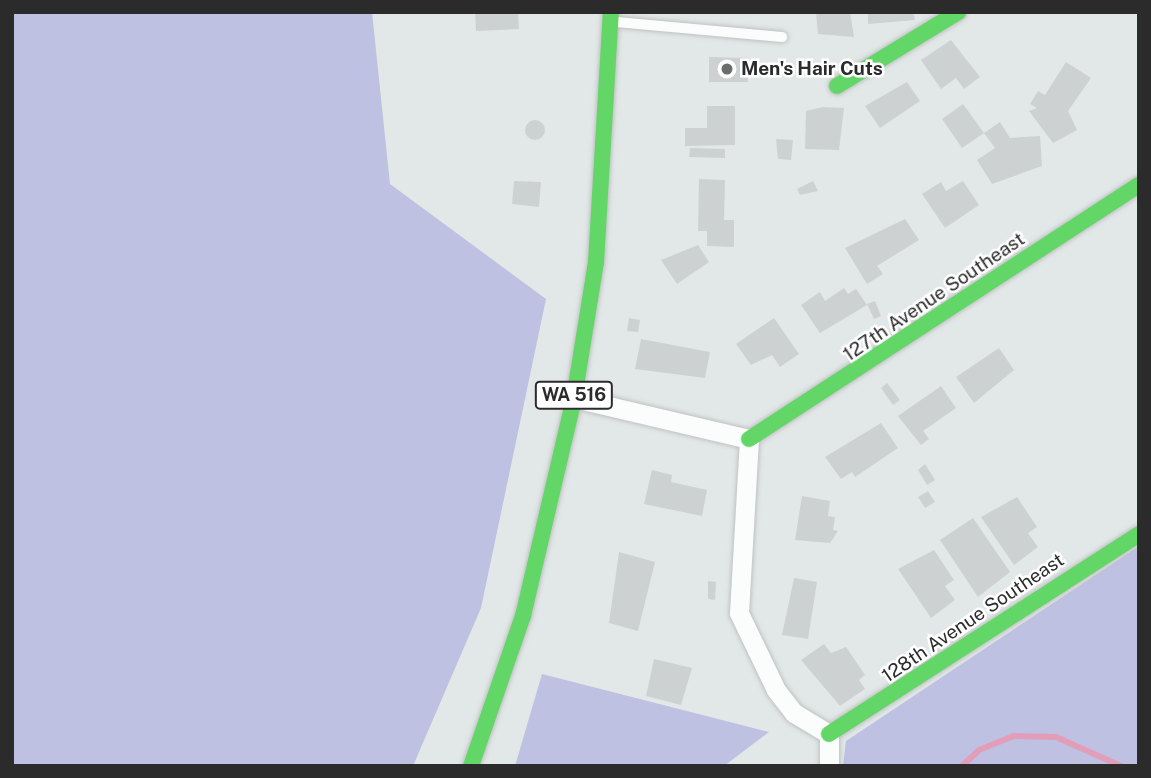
<!DOCTYPE html>
<style>
body{margin:0}
#map{position:relative;width:1151px;height:778px;overflow:hidden;background:#e2e8e8;font-family:"Public Sans",sans-serif}
div>[style]{position:absolute}
.green>*{inset:0;background:#bec1e1}
.stream>*{height:6px;margin:-3px;padding:0 3px;transform-origin:3px;border-radius:3px;background:#e29db9}
.building>*{inset:0;background:#cdd1d1}
.round{border-radius:50%}
.roads{filter:drop-shadow(0 0 2px #c1c2c2) drop-shadow(0 0 2px #c1c2c2)}
.lane>*{height:10px;margin:-5px;padding:0 5px;transform-origin:5px;border-radius:5px;background:#fbfcfc}
.street>*{height:19px;margin:-9.5px;padding:0 9.5px;transform-origin:9.5px;border-radius:9.5px;background:#fbfcfc}
.fast>*{height:16px;margin:-8px;padding:0 8px;transform-origin:8px;border-radius:8px;background:#63d668}
.dots>*{width:19px;height:19px;translate:-50% -50%;box-sizing:border-box;border:4px solid #fff;border-radius:50%}
span{translate:-50% -50%;white-space:nowrap;text-align:center;line-height:1.15;-webkit-text-stroke:5px #fff;paint-order:stroke}
.shield-label span{padding:2px 5px;background:#fff;border:2px solid;border-radius:5px;-webkit-text-stroke-width:0}
.shield-label{font-size:18px;color:#2b2b2b;font-weight:700}
.poi-label{font-size:19px;color:#2b2b2b;font-weight:700}
.left{translate:0 -50%;text-align:left}
.street-label{font-size:19px;color:#2b2b2b}
.frame{position:absolute;inset:0;border:14px solid #2b2b2b;pointer-events:none}
</style>
<div id="map">
<div class="green">
<div style="clip-path:polygon(12px 12px,372px 12px,390px 184px,546px 299px,481px 608px,413px 766px,12px 766px)"></div>
<div style="clip-path:polygon(1139px 546px,1139px 766px,843px 766px,846px 741px)"></div>
<div style="clip-path:polygon(542px 674px,769px 732px,724px 766px,515px 766px)"></div>
</div>
<div class="stream">
<div style="left:962px;top:766px;width:23px;rotate:-43deg"></div>
<div style="left:979px;top:750px;width:38px;rotate:-22deg"></div>
<div style="left:1014px;top:736px;width:42px;rotate:1.4deg"></div>
<div style="left:1056px;top:737px;width:71px;rotate:24deg"></div>
</div>
<div class="building">
<div style="clip-path:polygon(475px 12px,518px 12px,519px 29px,476px 31px)"></div>
<div style="clip-path:polygon(816px 12px,850px 12px,854px 37px,818px 34px)"></div>
<div style="clip-path:polygon(868px 12px,913px 12px,915px 20px,868px 24px)"></div>
<div style="clip-path:polygon(951px 40px,980px 77px,964px 89px,956px 78px,941px 89px,921px 60px)"></div>
<div style="clip-path:polygon(709px 57px,748px 58px,748px 82px,709px 82px)"></div>
<div style="clip-path:polygon(1066px 62px,1091px 78px,1068px 111px,1077px 130px,1053px 143px,1029px 111px,1037px 108px,1030px 104px,1038px 91px,1045px 95px)"></div>
<div style="clip-path:polygon(907px 82px,920px 101px,880px 128px,865px 106px)"></div>
<div style="clip-path:polygon(963px 104px,984px 133px,962px 148px,942px 119px)"></div>
<div style="clip-path:polygon(707px 106px,735px 106px,735px 145px,685px 146px,685px 128px,707px 128px)"></div>
<div style="clip-path:polygon(823px 107px,844px 108px,839px 150px,805px 149px,806px 111px)"></div>
<div class="round" style="left:525px;top:120px;width:20px;height:20px"></div>
<div style="clip-path:polygon(1000px 122px,1010px 138px,1040px 136px,1042px 166px,992px 184px,977px 160px,995px 148px,984px 133px)"></div>
<div style="clip-path:polygon(776px 139px,793px 140px,791px 160px,778px 159px)"></div>
<div style="clip-path:polygon(690px 148px,725px 149px,725px 158px,689px 157px)"></div>
<div style="clip-path:polygon(699px 179px,725px 180px,724px 220px,734px 220px,734px 247px,707px 246px,707px 231px,698px 231px)"></div>
<div style="clip-path:polygon(514px 181px,541px 182px,539px 207px,512px 204px)"></div>
<div style="clip-path:polygon(813px 181px,818px 191px,800px 195px,797px 189px)"></div>
<div style="clip-path:polygon(963px 181px,979px 205px,945px 228px,922px 194px,941px 182px,946px 191px)"></div>
<div style="clip-path:polygon(905px 219px,919px 240px,877px 266px,883px 274px,867px 284px,845px 248px)"></div>
<div style="clip-path:polygon(698px 245px,709px 262px,677px 284px,661px 260px)"></div>
<div style="clip-path:polygon(844px 288px,848px 294px,856px 289px,867px 305px,820px 333px,801px 305px,820px 292px,825px 301px)"></div>
<div style="clip-path:polygon(875px 301px,881px 316px,874px 319px,867px 304px)"></div>
<div style="clip-path:polygon(629px 318px,640px 320px,638px 332px,627px 331px)"></div>
<div style="clip-path:polygon(774px 318px,799px 354px,780px 367px,772px 355px,751px 365px,736px 344px)"></div>
<div style="clip-path:polygon(641px 339px,710px 352px,705px 378px,635px 369px)"></div>
<div style="clip-path:polygon(999px 348px,1014px 370px,974px 403px,956px 377px)"></div>
<div style="clip-path:polygon(887px 383px,900px 400px,893px 405px,881px 388px)"></div>
<div style="clip-path:polygon(941px 386px,956px 408px,923px 431px,929px 439px,921px 445px,898px 416px)"></div>
<div style="clip-path:polygon(881px 423px,898px 448px,855px 477px,852px 472px,841px 479px,825px 457px)"></div>
<div style="clip-path:polygon(925px 464px,935px 480px,927px 485px,918px 470px)"></div>
<div style="clip-path:polygon(652px 470px,672px 475px,671px 482px,707px 490px,702px 516px,644px 504px)"></div>
<div style="clip-path:polygon(928px 491px,935px 502px,925px 508px,918px 497px)"></div>
<div style="clip-path:polygon(802px 496px,830px 501px,828px 516px,835px 517px,833px 530px,838px 531px,830px 543px,795px 540px)"></div>
<div style="clip-path:polygon(1017px 497px,1037px 527px,1028px 533px,1038px 547px,1014px 565px,981px 517px)"></div>
<div style="clip-path:polygon(973px 518px,1010px 572px,978px 597px,940px 540px)"></div>
<div style="clip-path:polygon(934px 550px,954px 580px,945px 586px,955px 600px,931px 618px,898px 569px)"></div>
<div style="clip-path:polygon(619px 552px,655px 562px,638px 631px,609px 623px)"></div>
<div style="clip-path:polygon(794px 578px,817px 582px,808px 639px,782px 635px)"></div>
<div style="clip-path:polygon(708px 581px,716px 582px,715px 600px,708px 599px)"></div>
<div style="clip-path:polygon(824px 644px,831px 653px,846px 647px,865px 675px,859px 680px,865px 689px,840px 706px,801px 660px)"></div>
<div style="clip-path:polygon(654px 659px,692px 668px,681px 705px,646px 696px)"></div>
</div>
<div class="roads">
<div class="lane">
<div style="left:616px;top:22px;width:167px;rotate:5.2deg"></div>
</div>
<div class="street">
<div style="left:574px;top:398px;width:180px;rotate:13.2deg"></div>
<div style="left:749px;top:439px;width:174px;rotate:93.3deg"></div>
<div style="left:739px;top:613px;width:85px;rotate:64.3deg"></div>
<div style="left:776px;top:690px;width:29px;rotate:52deg"></div>
<div style="left:794px;top:713px;width:41px;rotate:31deg"></div>
<div style="left:829px;top:734px;width:32px;rotate:90deg"></div>
</div>
<div class="fast">
<div style="left:837px;top:86px;width:142px;rotate:-31.4deg"></div>
<div style="left:749px;top:439px;width:465px;rotate:-33.1deg"></div>
<div style="left:829px;top:734px;width:369px;rotate:-32.8deg"></div>
<div style="left:471px;top:766px;width:159px;rotate:-70.9deg"></div>
<div style="left:523px;top:616px;width:224px;rotate:-76.8deg"></div>
<div style="left:574px;top:398px;width:138px;rotate:-80.8deg"></div>
<div style="left:596px;top:262px;width:250px;rotate:-86.6deg"></div>
</div>
</div>
<div class="dots">
<div style="left:727px;top:69px;background:#6b6d6d"></div>
</div>
<div class="shield-label">
<span style="left:574px;top:395px">WA 516</span>
</div>
<div class="poi-label">
<span class="left" style="left:741px;top:69px">Men's Hair Cuts</span>
</div>
<div class="street-label">
<span style="left:934px;top:297px;rotate:-34deg">127th Avenue Southeast</span>
<span style="left:973px;top:618px;rotate:-34deg">128th Avenue Southeast</span>
</div>
<div class="frame"></div>
</div>
